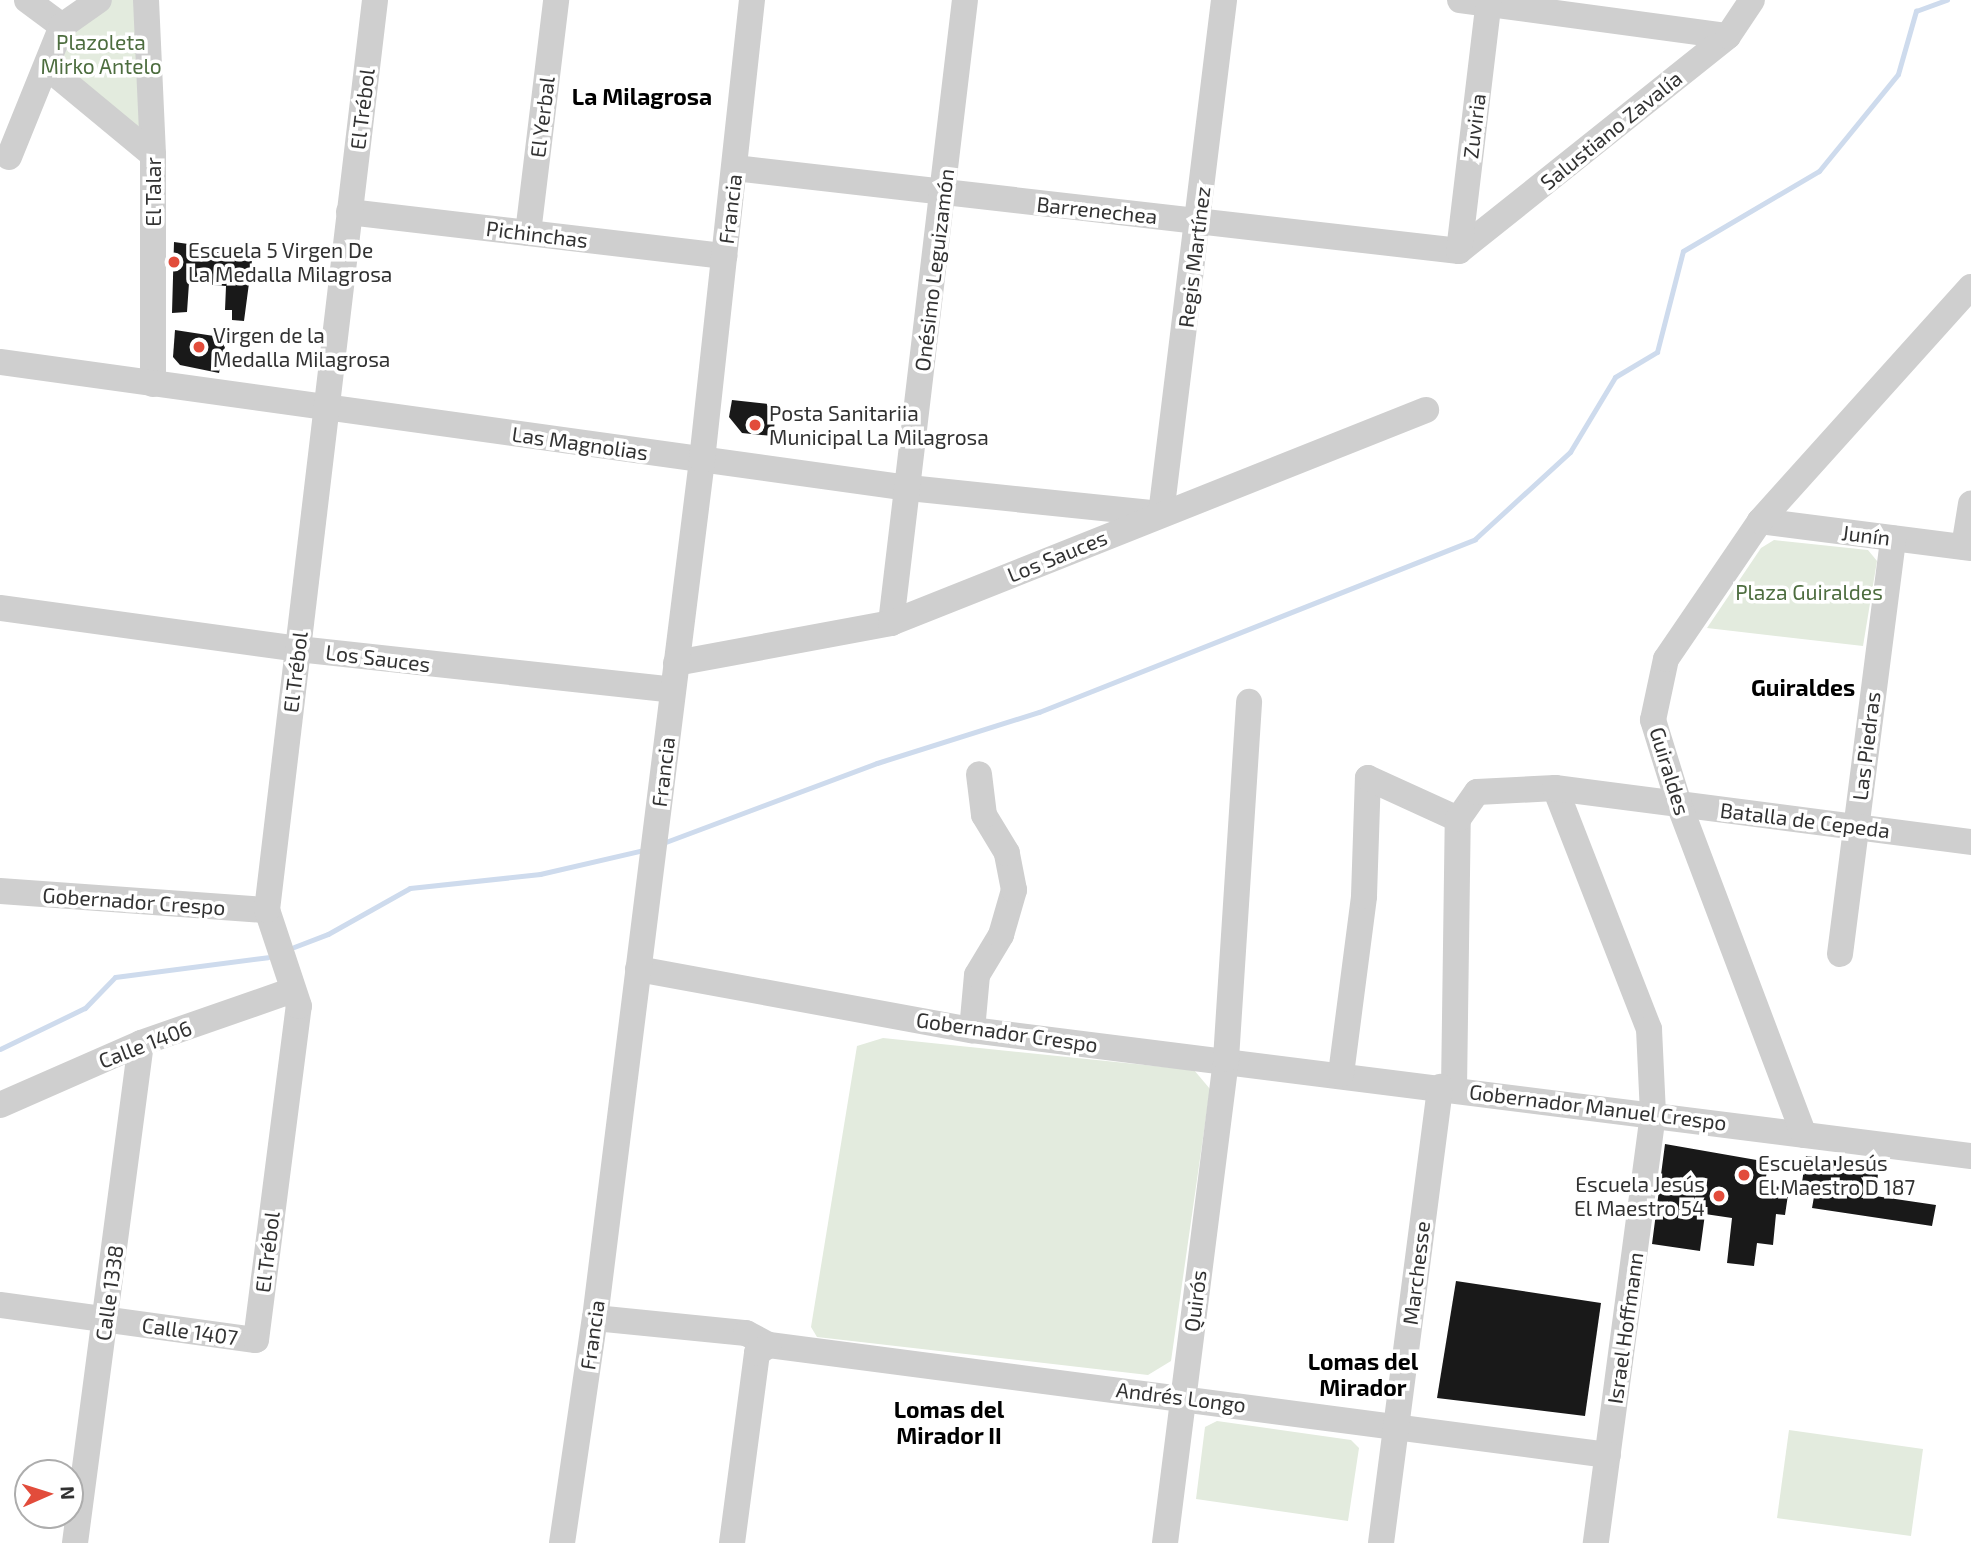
<!DOCTYPE html>
<meta charset="utf-8">
<style>
body{margin:0}
#map{position:relative;width:1971px;height:1543px;overflow:hidden;background:#fff;font-family:"Exo 2",sans-serif}
div>[style]{position:absolute}
.green>*{inset:0;background:#e3ebde}
.stream>*{height:5px;margin:-2.5px;padding:0 2.5px;transform-origin:2.5px;border-radius:2.5px;background:#cedbed}
.building>*{inset:0;background:#191919}
.minor>*{height:26px;margin:-13px;padding:0 13px;transform-origin:13px;border-radius:13px;background:#cfcfcf}
.dots>*{width:19px;height:19px;translate:-50% -50%;box-sizing:border-box;border:4px solid #fff;border-radius:50%}
span{translate:-50% -50%;white-space:nowrap;text-align:center;line-height:1.15;-webkit-text-stroke:7px #fff;paint-order:stroke}
.park-label{font-size:21px;color:#4d6d3f}
.street-label{font-size:21px;color:#323232}
.poi-label{font-size:21px;color:#323232}
.left{translate:0 -50%;text-align:left}
.right{translate:-100% -50%;text-align:right}
.neighbourhood-label{font-size:23px;color:#000;font-weight:700}
.north{position:absolute;left:14px;top:1459px;width:70px;height:70px;box-sizing:border-box;background:#fff;border:2px solid #adadad;border-radius:50%;rotate:87deg;font-size:19px;font-weight:700;line-height:28px;text-align:center;color:#323232}
.north::after{content:'';display:block;margin:auto;width:24px;height:32px;background:#e24c3b;clip-path:polygon(50% 0,100% 100%,50% 72%,0 100%)}
</style>
<div id="map">
<div class="green">
<div style="clip-path:polygon(99px 0,146px 0,153px 155px,48px 68px,62px 26px)"></div>
<div style="clip-path:polygon(1774px 540px,1868px 550px,1877px 561px,1863px 646px,1707px 628px,1761px 548px)"></div>
<div style="clip-path:polygon(883px 1038px,1194px 1070px,1210px 1089px,1171px 1361px,1148px 1375px,817px 1337px,811px 1327px,857px 1046px)"></div>
<div style="clip-path:polygon(1217px 1421px,1351px 1440px,1359px 1448px,1348px 1521px,1196px 1499px,1205px 1427px)"></div>
<div style="clip-path:polygon(1789px 1430px,1923px 1449px,1911px 1536px,1777px 1518px)"></div>
</div>
<div class="stream">
<div style="left:663px;top:843px;width:228px;rotate:-20.5deg"></div>
<div style="left:877px;top:763px;width:170px;rotate:-17.5deg"></div>
<div style="left:1039px;top:712px;width:469px;rotate:-21.6deg"></div>
<div style="left:1475px;top:539px;width:129px;rotate:-42.5deg"></div>
<div style="left:1570px;top:452px;width:87px;rotate:-59deg"></div>
<div style="left:1615px;top:377px;width:49px;rotate:-30.8deg"></div>
<div style="left:1657px;top:352px;width:104px;rotate:-75.6deg"></div>
<div style="left:1683px;top:251px;width:158px;rotate:-30.5deg"></div>
<div style="left:1819px;top:171px;width:125px;rotate:-50.8deg"></div>
<div style="left:1898px;top:74px;width:66px;rotate:-74.1deg"></div>
<div style="left:1916px;top:11px;width:33px;rotate:-20deg"></div>
<div style="left:294px;top:947px;width:36px;rotate:-21deg"></div>
<div style="left:328px;top:934px;width:94px;rotate:-29.3deg"></div>
<div style="left:410px;top:888px;width:131px;rotate:-6.1deg"></div>
<div style="left:540px;top:874px;width:107px;rotate:-13deg"></div>
<div style="left:0;top:1049px;width:94px;rotate:-25.8deg"></div>
<div style="left:85px;top:1008px;width:43px;rotate:-45.9deg"></div>
<div style="left:115px;top:977px;width:154px;rotate:-7.4deg"></div>
</div>
<div class="building">
<div style="clip-path:polygon(174px 242px,253px 253px,244px 321px,232px 320px,232px 310px,225px 310px,226px 286px,189px 283px,187px 312px,172px 313px)"></div>
<div style="clip-path:polygon(175px 330px,227px 338px,219px 373px,180px 365px,173px 357px)"></div>
<div style="clip-path:polygon(732px 400px,777px 405px,773px 436px,742px 433px,729px 417px)"></div>
<div style="clip-path:polygon(1665px 1144px,1768px 1162px,1765px 1185px,1789px 1188px,1785px 1215px,1776px 1214px,1773px 1245px,1757px 1243px,1754px 1266px,1727px 1263px,1732px 1218px,1705px 1214px,1700px 1251px,1652px 1244px)"></div>
<div style="clip-path:polygon(1806px 1156px,1879px 1167px,1875px 1196px,1936px 1205px,1932px 1226px,1812px 1208px,1815px 1191px,1801px 1189px)"></div>
<div style="clip-path:polygon(1456px 1281px,1601px 1303px,1585px 1416px,1437px 1398px)"></div>
</div>
<div class="minor">
<div style="left:27px;top:0;width:44px;rotate:36.6deg"></div>
<div style="left:146px;top:0;width:155px;rotate:87.4deg"></div>
<div style="left:153px;top:155px;width:229px;rotate:90deg"></div>
<div style="left:1460px;top:0;width:270px;rotate:7.7deg"></div>
<div style="left:48px;top:68px;width:136px;rotate:39.6deg"></div>
<div style="left:9px;top:157px;width:141px;rotate:-68deg"></div>
<div style="left:62px;top:26px;width:45px;rotate:-35.1deg"></div>
<div style="left:735px;top:168px;width:729px;rotate:6.54deg"></div>
<div style="left:349px;top:212px;width:378px;rotate:6.7deg"></div>
<div style="left:528px;top:233px;width:235px;rotate:-83.1deg"></div>
<div style="left:1459px;top:251px;width:344px;rotate:-38.6deg"></div>
<div style="left:1728px;top:36px;width:43px;rotate:-56.3deg"></div>
<div style="left:1459px;top:251px;width:253px;rotate:-83.2deg"></div>
<div style="left:0;top:362px;width:918px;rotate:7.89deg"></div>
<div style="left:909px;top:488px;width:253px;rotate:5.9deg"></div>
<div style="left:1161px;top:514px;width:518px;rotate:-83.01deg"></div>
<div style="left:1760px;top:521px;width:213px;rotate:7.3deg"></div>
<div style="left:1964px;top:547px;width:44px;rotate:-80.8deg"></div>
<div style="left:0;top:608px;width:301px;rotate:7.8deg"></div>
<div style="left:298px;top:649px;width:377px;rotate:6.2deg"></div>
<div style="left:891px;top:623px;width:627px;rotate:-83.23deg"></div>
<div style="left:676px;top:663px;width:219px;rotate:-10.5deg"></div>
<div style="left:891px;top:623px;width:576px;rotate:-21.71deg"></div>
<div style="left:1555px;top:788px;width:259px;rotate:68.7deg"></div>
<div style="left:1649px;top:1029px;width:85px;rotate:87.3deg"></div>
<div style="left:1653px;top:1114px;width:433px;rotate:97.6deg"></div>
<div style="left:0;top:891px;width:268px;rotate:4.1deg"></div>
<div style="left:1840px;top:954px;width:419px;rotate:-82.7deg"></div>
<div style="left:638px;top:969px;width:340px;rotate:10.4deg"></div>
<div style="left:972px;top:1030px;width:1007px;rotate:7.19deg"></div>
<div style="left:972px;top:1030px;width:55px;rotate:-84.8deg"></div>
<div style="left:977px;top:975px;width:47px;rotate:-59deg"></div>
<div style="left:1001px;top:935px;width:47px;rotate:-73.9deg"></div>
<div style="left:1014px;top:890px;width:38px;rotate:-101deg"></div>
<div style="left:1007px;top:853px;width:44px;rotate:-121.2deg"></div>
<div style="left:984px;top:815px;width:41px;rotate:-97deg"></div>
<div style="left:1341px;top:1074px;width:179px;rotate:-82.6deg"></div>
<div style="left:1364px;top:896px;width:118px;rotate:-88.1deg"></div>
<div style="left:1368px;top:778px;width:99px;rotate:24.5deg"></div>
<div style="left:1454px;top:1089px;width:270px;rotate:-89.2deg"></div>
<div style="left:1458px;top:819px;width:33px;rotate:-55deg"></div>
<div style="left:1477px;top:792px;width:78px;rotate:-2.9deg"></div>
<div style="left:1555px;top:788px;width:419px;rotate:7.4deg"></div>
<div style="left:0;top:1105px;width:154px;rotate:-23.7deg"></div>
<div style="left:141px;top:1043px;width:161px;rotate:-19.2deg"></div>
<div style="left:1804px;top:1135px;width:354px;rotate:-110.7deg"></div>
<div style="left:1679px;top:804px;width:88px;rotate:-107.2deg"></div>
<div style="left:1653px;top:720px;width:62px;rotate:-78deg"></div>
<div style="left:1666px;top:659px;width:167px;rotate:-55.7deg"></div>
<div style="left:1760px;top:521px;width:315px;rotate:-48deg"></div>
<div style="left:0;top:1305px;width:258px;rotate:7.8deg"></div>
<div style="left:256px;top:1340px;width:337px;rotate:-82.7deg"></div>
<div style="left:299px;top:1006px;width:101px;rotate:-108.4deg"></div>
<div style="left:267px;top:910px;width:916px;rotate:-83.23deg"></div>
<div style="left:595px;top:1318px;width:152px;rotate:5.7deg"></div>
<div style="left:746px;top:1333px;width:26px;rotate:28deg"></div>
<div style="left:769px;top:1345px;width:846px;rotate:7.47deg"></div>
<div style="left:75px;top:1543px;width:504px;rotate:-82.48deg"></div>
<div style="left:562px;top:1543px;width:227px;rotate:-81.7deg"></div>
<div style="left:595px;top:1318px;width:865px;rotate:-82.89deg"></div>
<div style="left:702px;top:460px;width:463px;rotate:-83.8deg"></div>
<div style="left:732px;top:1543px;width:192px;rotate:-82.5deg"></div>
<div style="left:757px;top:1353px;width:14px;rotate:-34deg"></div>
<div style="left:1165px;top:1543px;width:488px;rotate:-82.8deg"></div>
<div style="left:1226px;top:1059px;width:358px;rotate:-86.3deg"></div>
<div style="left:1381px;top:1543px;width:460px;rotate:-82.6deg"></div>
</div>
<div class="dots">
<div style="left:174px;top:262px;background:#e24c3b"></div>
<div style="left:199px;top:347px;background:#e24c3b"></div>
<div style="left:755px;top:425px;background:#e24c3b"></div>
<div style="left:1744px;top:1175px;background:#e24c3b"></div>
<div style="left:1719px;top:1196px;background:#e24c3b"></div>
</div>
<div class="park-label">
<span style="left:101px;top:54px">Plazoleta<br>Mirko Antelo</span>
<span style="left:1809px;top:592px">Plaza Guiraldes</span>
</div>
<div class="street-label">
<span style="left:362px;top:109px;rotate:-83deg">El Trébol</span>
<span style="left:542px;top:117px;rotate:-83deg">El Yerbal</span>
<span style="left:1474px;top:126px;rotate:-83deg">Zuviria</span>
<span style="left:1611px;top:130px;rotate:-39deg">Salustiano Zavalía</span>
<span style="left:153px;top:192px;rotate:-90deg">El Talar</span>
<span style="left:730px;top:209px;rotate:-83deg">Francia</span>
<span style="left:1097px;top:210px;rotate:6deg">Barrenechea</span>
<span style="left:537px;top:234px;rotate:7deg">Pichinchas</span>
<span style="left:1194px;top:257px;rotate:-83deg">Regis Martínez</span>
<span style="left:934px;top:270px;rotate:-83deg">Onésimo Leguizamón</span>
<span style="left:580px;top:443px;rotate:8deg">Las Magnolias</span>
<span style="left:1866px;top:535px;rotate:7deg">Junín</span>
<span style="left:1057px;top:556px;rotate:-22deg">Los Sauces</span>
<span style="left:378px;top:658px;rotate:7deg">Los Sauces</span>
<span style="left:295px;top:672px;rotate:-83deg">El Trébol</span>
<span style="left:1866px;top:746px;rotate:-83deg">Las Piedras</span>
<span style="left:1670px;top:771px;rotate:73deg">Guiraldes</span>
<span style="left:663px;top:772px;rotate:-83deg">Francia</span>
<span style="left:1805px;top:820px;rotate:7deg">Batalla de Cepeda</span>
<span style="left:134px;top:901px;rotate:4deg">Gobernador Crespo</span>
<span style="left:1007px;top:1032px;rotate:8deg">Gobernador Crespo</span>
<span style="left:145px;top:1044px;rotate:-21deg">Calle 1406</span>
<span style="left:1598px;top:1107px;rotate:7deg">Gobernador Manuel Crespo</span>
<span style="left:267px;top:1252px;rotate:-83deg">El Trébol</span>
<span style="left:1416px;top:1273px;rotate:-83deg">Marchesse</span>
<span style="left:109px;top:1293px;rotate:-82deg">Calle 1338</span>
<span style="left:1195px;top:1301px;rotate:-83deg">Quirós</span>
<span style="left:1625px;top:1328px;rotate:-82deg">Israel Hoffmann</span>
<span style="left:190px;top:1331px;rotate:8deg">Calle 1407</span>
<span style="left:592px;top:1335px;rotate:-82deg">Francia</span>
<span style="left:1181px;top:1397px;rotate:7deg">Andrés Longo</span>
</div>
<div class="poi-label">
<span class="left" style="left:188px;top:262px">Escuela 5 Virgen De<br>La Medalla Milagrosa</span>
<span class="left" style="left:213px;top:347px">Virgen de la<br>Medalla Milagrosa</span>
<span class="left" style="left:769px;top:425px">Posta Sanitariia<br>Municipal La Milagrosa</span>
<span class="left" style="left:1758px;top:1175px">Escuela Jesús<br>El Maestro D 187</span>
<span class="right" style="left:1705px;top:1196px">Escuela Jesús<br>El Maestro 54</span>
</div>
<div class="neighbourhood-label">
<span style="left:642px;top:96px">La Milagrosa</span>
<span style="left:1803px;top:687px">Guiraldes</span>
<span style="left:1363px;top:1374px">Lomas del<br>Mirador</span>
<span style="left:949px;top:1422px">Lomas del<br>Mirador II</span>
</div>
<div class="north">N</div>
</div>
